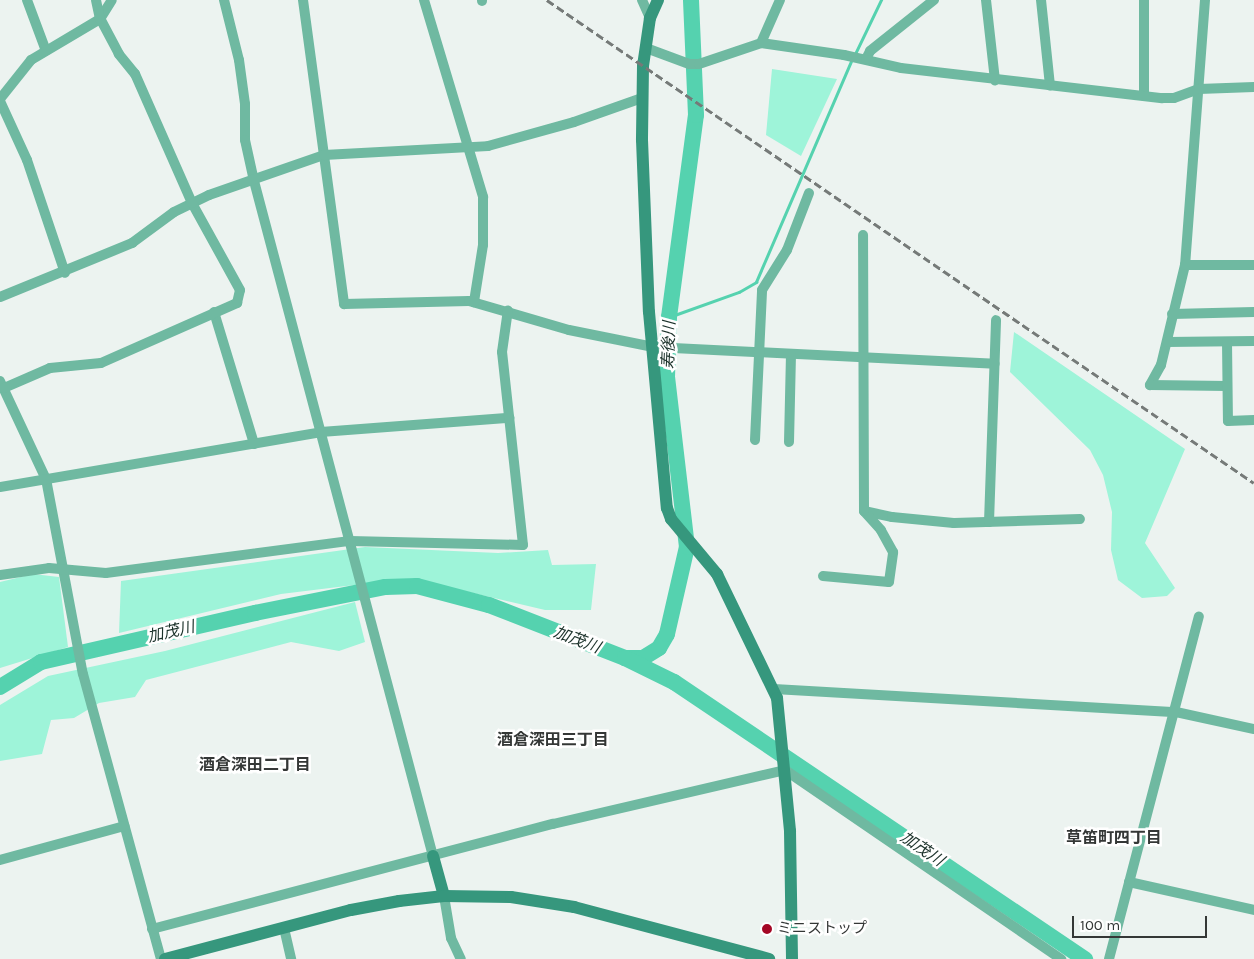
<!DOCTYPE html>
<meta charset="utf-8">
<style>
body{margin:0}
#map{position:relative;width:1254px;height:959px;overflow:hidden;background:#ecf3f0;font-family:Karla,"Noto Sans JP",sans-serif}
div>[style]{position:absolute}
.green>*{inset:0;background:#9ef4d9}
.stream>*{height:2.5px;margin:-1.25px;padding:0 1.25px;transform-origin:1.25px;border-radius:1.25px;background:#55d2af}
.river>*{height:16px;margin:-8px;padding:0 8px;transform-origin:8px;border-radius:8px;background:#55d2af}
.street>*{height:10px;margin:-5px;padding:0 5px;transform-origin:5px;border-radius:5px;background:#6fb9a1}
.secondary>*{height:12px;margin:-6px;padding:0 6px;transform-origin:6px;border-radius:6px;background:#36977d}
.rail>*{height:2.5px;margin-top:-1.25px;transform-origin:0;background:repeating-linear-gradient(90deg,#757a78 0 8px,transparent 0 12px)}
.dots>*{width:14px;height:14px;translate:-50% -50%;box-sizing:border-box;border:2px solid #fff;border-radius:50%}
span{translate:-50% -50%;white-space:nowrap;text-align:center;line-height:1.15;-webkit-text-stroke:5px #fff;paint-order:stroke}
.poi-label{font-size:15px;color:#343736}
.left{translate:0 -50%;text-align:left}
.water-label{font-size:16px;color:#1b312a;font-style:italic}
.neighbourhood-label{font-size:16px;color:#343736;font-weight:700}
.scale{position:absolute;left:1072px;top:916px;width:135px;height:22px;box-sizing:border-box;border:2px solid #343736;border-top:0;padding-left:6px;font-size:15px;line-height:18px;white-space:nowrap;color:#343736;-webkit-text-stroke:4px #fff;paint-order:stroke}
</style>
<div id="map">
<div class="green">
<div style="clip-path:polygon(772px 69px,837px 79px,801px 156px,766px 135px)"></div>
<div style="clip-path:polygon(1014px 332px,1185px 449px,1145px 543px,1175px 588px,1167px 596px,1142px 598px,1118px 580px,1111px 550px,1112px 512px,1103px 475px,1090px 450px,1010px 372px)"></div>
<div style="clip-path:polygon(365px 547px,498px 553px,548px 550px,552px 565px,596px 564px,591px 610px,545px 610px,443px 586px,379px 582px,281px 594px,119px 633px,121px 581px)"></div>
<div style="clip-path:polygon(33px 574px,59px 577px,68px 647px,0 668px,0 582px)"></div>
<div style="clip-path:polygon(355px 602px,365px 642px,339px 651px,291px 642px,146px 680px,135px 697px,99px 703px,74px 718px,51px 720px,42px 754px,0 761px,0 705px,48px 676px,165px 651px)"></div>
</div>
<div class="stream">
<div style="left:855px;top:54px;width:60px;rotate:-64.3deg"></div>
<div style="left:669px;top:317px;width:74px;rotate:-19.7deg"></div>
<div style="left:739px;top:292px;width:20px;rotate:-30deg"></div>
<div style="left:756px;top:282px;width:243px;rotate:-66.7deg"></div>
</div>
<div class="river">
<div style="left:625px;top:658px;width:18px"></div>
<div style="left:643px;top:658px;width:19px;rotate:-32deg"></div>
<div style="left:659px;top:648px;width:16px;rotate:-60deg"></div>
<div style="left:667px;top:634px;width:89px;rotate:-77.1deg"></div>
<div style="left:687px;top:547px;width:171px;rotate:-96.7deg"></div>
<div style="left:667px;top:377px;width:60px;rotate:-88.1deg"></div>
<div style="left:669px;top:317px;width:204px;rotate:-82.4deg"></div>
<div style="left:696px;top:115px;width:115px;rotate:-92.5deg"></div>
<div style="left:0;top:687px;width:48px;rotate:-31.4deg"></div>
<div style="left:41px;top:662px;width:220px;rotate:-12.9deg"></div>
<div style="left:255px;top:613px;width:133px;rotate:-11.3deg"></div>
<div style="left:385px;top:587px;width:32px;rotate:-2deg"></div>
<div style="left:417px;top:586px;width:74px;rotate:14.8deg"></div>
<div style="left:489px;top:605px;width:146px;rotate:21.3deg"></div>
<div style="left:625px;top:658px;width:55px;rotate:26.1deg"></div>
<div style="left:674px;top:682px;width:496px;rotate:34deg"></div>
</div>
<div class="street">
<div style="left:27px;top:0;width:54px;rotate:69.6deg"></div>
<div style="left:224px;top:0;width:62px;rotate:76deg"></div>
<div style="left:239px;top:60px;width:44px;rotate:82.2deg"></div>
<div style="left:245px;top:104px;width:36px;rotate:90deg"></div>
<div style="left:245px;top:140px;width:42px;rotate:77.6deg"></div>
<div style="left:254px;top:181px;width:698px;rotate:75.15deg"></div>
<div style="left:303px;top:0;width:307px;rotate:82.3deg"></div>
<div style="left:344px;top:304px;width:125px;rotate:-1.4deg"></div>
<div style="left:469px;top:301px;width:104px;rotate:16.2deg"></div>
<div style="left:569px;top:330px;width:86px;rotate:11.4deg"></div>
<div style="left:653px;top:347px;width:342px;rotate:2.8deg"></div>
<div style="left:424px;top:0;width:206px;rotate:73.3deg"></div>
<div style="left:483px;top:197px;width:48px;rotate:90deg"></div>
<div style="left:483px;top:245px;width:58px;rotate:99deg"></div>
<div style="left:482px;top:0;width:1px;rotate:90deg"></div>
<div style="left:642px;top:0;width:20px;rotate:66deg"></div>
<div style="left:986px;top:0;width:81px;rotate:83.6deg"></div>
<div style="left:1041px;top:0;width:86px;rotate:84deg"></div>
<div style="left:1144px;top:0;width:96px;rotate:90deg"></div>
<div style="left:1205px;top:0;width:266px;rotate:94.3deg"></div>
<div style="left:1185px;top:265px;width:103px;rotate:103.5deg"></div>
<div style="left:1161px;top:365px;width:23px;rotate:119deg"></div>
<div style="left:1150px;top:385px;width:77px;rotate:0.7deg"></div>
<div style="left:761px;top:43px;width:47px;rotate:-66.2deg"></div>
<div style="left:646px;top:48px;width:46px;rotate:20.4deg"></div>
<div style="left:689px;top:64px;width:10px"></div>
<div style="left:699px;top:64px;width:65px;rotate:-18.7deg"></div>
<div style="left:761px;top:43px;width:84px;rotate:8.2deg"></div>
<div style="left:844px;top:55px;width:58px;rotate:12.8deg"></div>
<div style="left:901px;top:68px;width:263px;rotate:6.6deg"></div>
<div style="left:1162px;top:98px;width:12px"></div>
<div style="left:1174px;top:98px;width:27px;rotate:-20deg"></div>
<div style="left:1199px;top:89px;width:55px;rotate:-2.1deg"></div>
<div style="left:866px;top:59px;width:9px;rotate:-63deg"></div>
<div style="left:870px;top:51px;width:82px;rotate:-38.6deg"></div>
<div style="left:0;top:99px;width:50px;rotate:-51.5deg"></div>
<div style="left:31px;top:60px;width:80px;rotate:-30.7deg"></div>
<div style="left:100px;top:19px;width:22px;rotate:-58deg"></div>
<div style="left:0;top:101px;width:65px;rotate:65.4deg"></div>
<div style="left:27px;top:160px;width:119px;rotate:71.4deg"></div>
<div style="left:1185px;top:265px;width:69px"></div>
<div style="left:0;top:297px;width:143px;rotate:-22.2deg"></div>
<div style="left:132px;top:243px;width:52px;rotate:-36.4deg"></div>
<div style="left:174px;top:212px;width:39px;rotate:-26deg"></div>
<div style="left:209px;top:195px;width:122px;rotate:-19.2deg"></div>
<div style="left:324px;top:155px;width:164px;rotate:-3.1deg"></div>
<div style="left:488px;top:146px;width:89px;rotate:-15.6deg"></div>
<div style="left:574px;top:122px;width:72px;rotate:-19.4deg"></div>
<div style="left:214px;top:312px;width:138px;rotate:73.1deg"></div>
<div style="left:1172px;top:314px;width:82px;rotate:-1.4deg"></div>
<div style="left:1167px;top:342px;width:87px;rotate:-0.7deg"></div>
<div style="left:1227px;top:342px;width:79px;rotate:89.3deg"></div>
<div style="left:1228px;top:421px;width:26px;rotate:-2deg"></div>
<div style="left:0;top:381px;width:108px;rotate:64.9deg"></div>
<div style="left:46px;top:479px;width:198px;rotate:79.3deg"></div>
<div style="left:83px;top:674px;width:295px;rotate:74.7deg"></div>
<div style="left:4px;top:388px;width:50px;rotate:-23.5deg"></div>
<div style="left:50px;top:368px;width:51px;rotate:-5.6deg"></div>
<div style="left:101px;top:363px;width:149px;rotate:-23.8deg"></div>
<div style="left:237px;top:303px;width:13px;rotate:-77deg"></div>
<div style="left:240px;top:290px;width:99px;rotate:-118.9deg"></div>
<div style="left:192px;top:203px;width:141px;rotate:-113.8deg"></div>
<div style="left:135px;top:74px;width:26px;rotate:-129deg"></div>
<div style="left:119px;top:54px;width:40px;rotate:-118deg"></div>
<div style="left:100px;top:19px;width:19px;rotate:-102deg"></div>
<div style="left:755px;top:440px;width:150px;rotate:-87.3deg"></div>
<div style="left:762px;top:290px;width:47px;rotate:-58deg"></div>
<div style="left:787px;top:250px;width:61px;rotate:-68.9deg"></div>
<div style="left:789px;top:442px;width:88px;rotate:-88.7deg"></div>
<div style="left:0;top:487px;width:326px;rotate:-9.7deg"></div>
<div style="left:321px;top:432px;width:189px;rotate:-4.3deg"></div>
<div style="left:864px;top:511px;width:29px;rotate:12deg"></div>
<div style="left:892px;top:517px;width:62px;rotate:5.5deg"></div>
<div style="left:954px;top:523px;width:126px;rotate:-1.8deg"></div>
<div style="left:989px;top:522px;width:202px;rotate:-88deg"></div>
<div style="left:0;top:575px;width:49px;rotate:-8.1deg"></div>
<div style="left:49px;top:568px;width:57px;rotate:5deg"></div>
<div style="left:106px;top:573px;width:246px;rotate:-7.5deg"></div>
<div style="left:350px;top:541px;width:173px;rotate:1.3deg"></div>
<div style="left:523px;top:545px;width:194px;rotate:-96.2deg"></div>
<div style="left:502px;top:352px;width:42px;rotate:-81.9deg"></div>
<div style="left:823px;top:576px;width:66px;rotate:5.2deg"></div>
<div style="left:889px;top:582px;width:30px;rotate:-82deg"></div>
<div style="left:893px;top:552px;width:25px;rotate:-119deg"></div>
<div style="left:881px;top:530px;width:25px;rotate:-132deg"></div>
<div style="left:864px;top:511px;width:276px;rotate:-90.2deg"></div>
<div style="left:774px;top:689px;width:403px;rotate:3.3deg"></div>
<div style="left:1176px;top:712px;width:80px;rotate:12.3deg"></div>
<div style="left:0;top:860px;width:129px;rotate:-15.3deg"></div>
<div style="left:1129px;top:882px;width:128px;rotate:12.6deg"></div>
<div style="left:444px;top:896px;width:43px;rotate:80.5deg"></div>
<div style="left:451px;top:938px;width:23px;rotate:65deg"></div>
<div style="left:284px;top:928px;width:32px;rotate:77deg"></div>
<div style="left:152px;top:929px;width:415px;rotate:-14.7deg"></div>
<div style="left:553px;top:824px;width:238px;rotate:-13.1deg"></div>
<div style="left:785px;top:770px;width:335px;rotate:34.4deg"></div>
<div style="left:1109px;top:959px;width:354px;rotate:-75.3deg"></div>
</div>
<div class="secondary">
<div style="left:658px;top:0;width:20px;rotate:114deg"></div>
<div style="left:650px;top:18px;width:49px;rotate:98.3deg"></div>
<div style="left:643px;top:66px;width:74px;rotate:90.8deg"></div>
<div style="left:642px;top:140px;width:172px;rotate:87.7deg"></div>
<div style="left:649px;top:312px;width:197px;rotate:84.8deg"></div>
<div style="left:667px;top:508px;width:12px;rotate:70deg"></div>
<div style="left:671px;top:519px;width:72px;rotate:50.1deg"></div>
<div style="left:717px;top:574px;width:138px;rotate:64.2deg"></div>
<div style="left:777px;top:698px;width:134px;rotate:84.4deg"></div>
<div style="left:790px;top:831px;width:128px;rotate:89.1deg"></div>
<div style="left:433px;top:856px;width:41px;rotate:74.6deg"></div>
<div style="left:165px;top:959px;width:192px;rotate:-14.8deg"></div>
<div style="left:351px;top:910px;width:49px;rotate:-10.6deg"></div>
<div style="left:399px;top:901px;width:45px;rotate:-6.3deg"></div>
<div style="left:444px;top:896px;width:67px;rotate:0.9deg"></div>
<div style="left:511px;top:897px;width:64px;rotate:9deg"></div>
<div style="left:574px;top:907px;width:202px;rotate:14.9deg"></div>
</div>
<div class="rail">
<div style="left:547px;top:0;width:856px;rotate:34.34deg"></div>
</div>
<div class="dots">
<div style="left:767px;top:929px;background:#a40725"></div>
</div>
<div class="poi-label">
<span class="left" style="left:777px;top:929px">ミニストップ</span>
</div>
<div class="water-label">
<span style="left:669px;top:345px;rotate:-88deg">寿後川</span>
<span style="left:171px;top:632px;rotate:-13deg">加茂川</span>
<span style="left:577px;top:640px;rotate:21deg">加茂川</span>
<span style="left:922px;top:849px;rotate:34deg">加茂川</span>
</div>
<div class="neighbourhood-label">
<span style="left:553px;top:740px">酒倉深田三丁目</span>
<span style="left:255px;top:765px">酒倉深田二丁目</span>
<span style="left:1114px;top:838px">草笛町四丁目</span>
</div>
<div class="scale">100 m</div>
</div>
